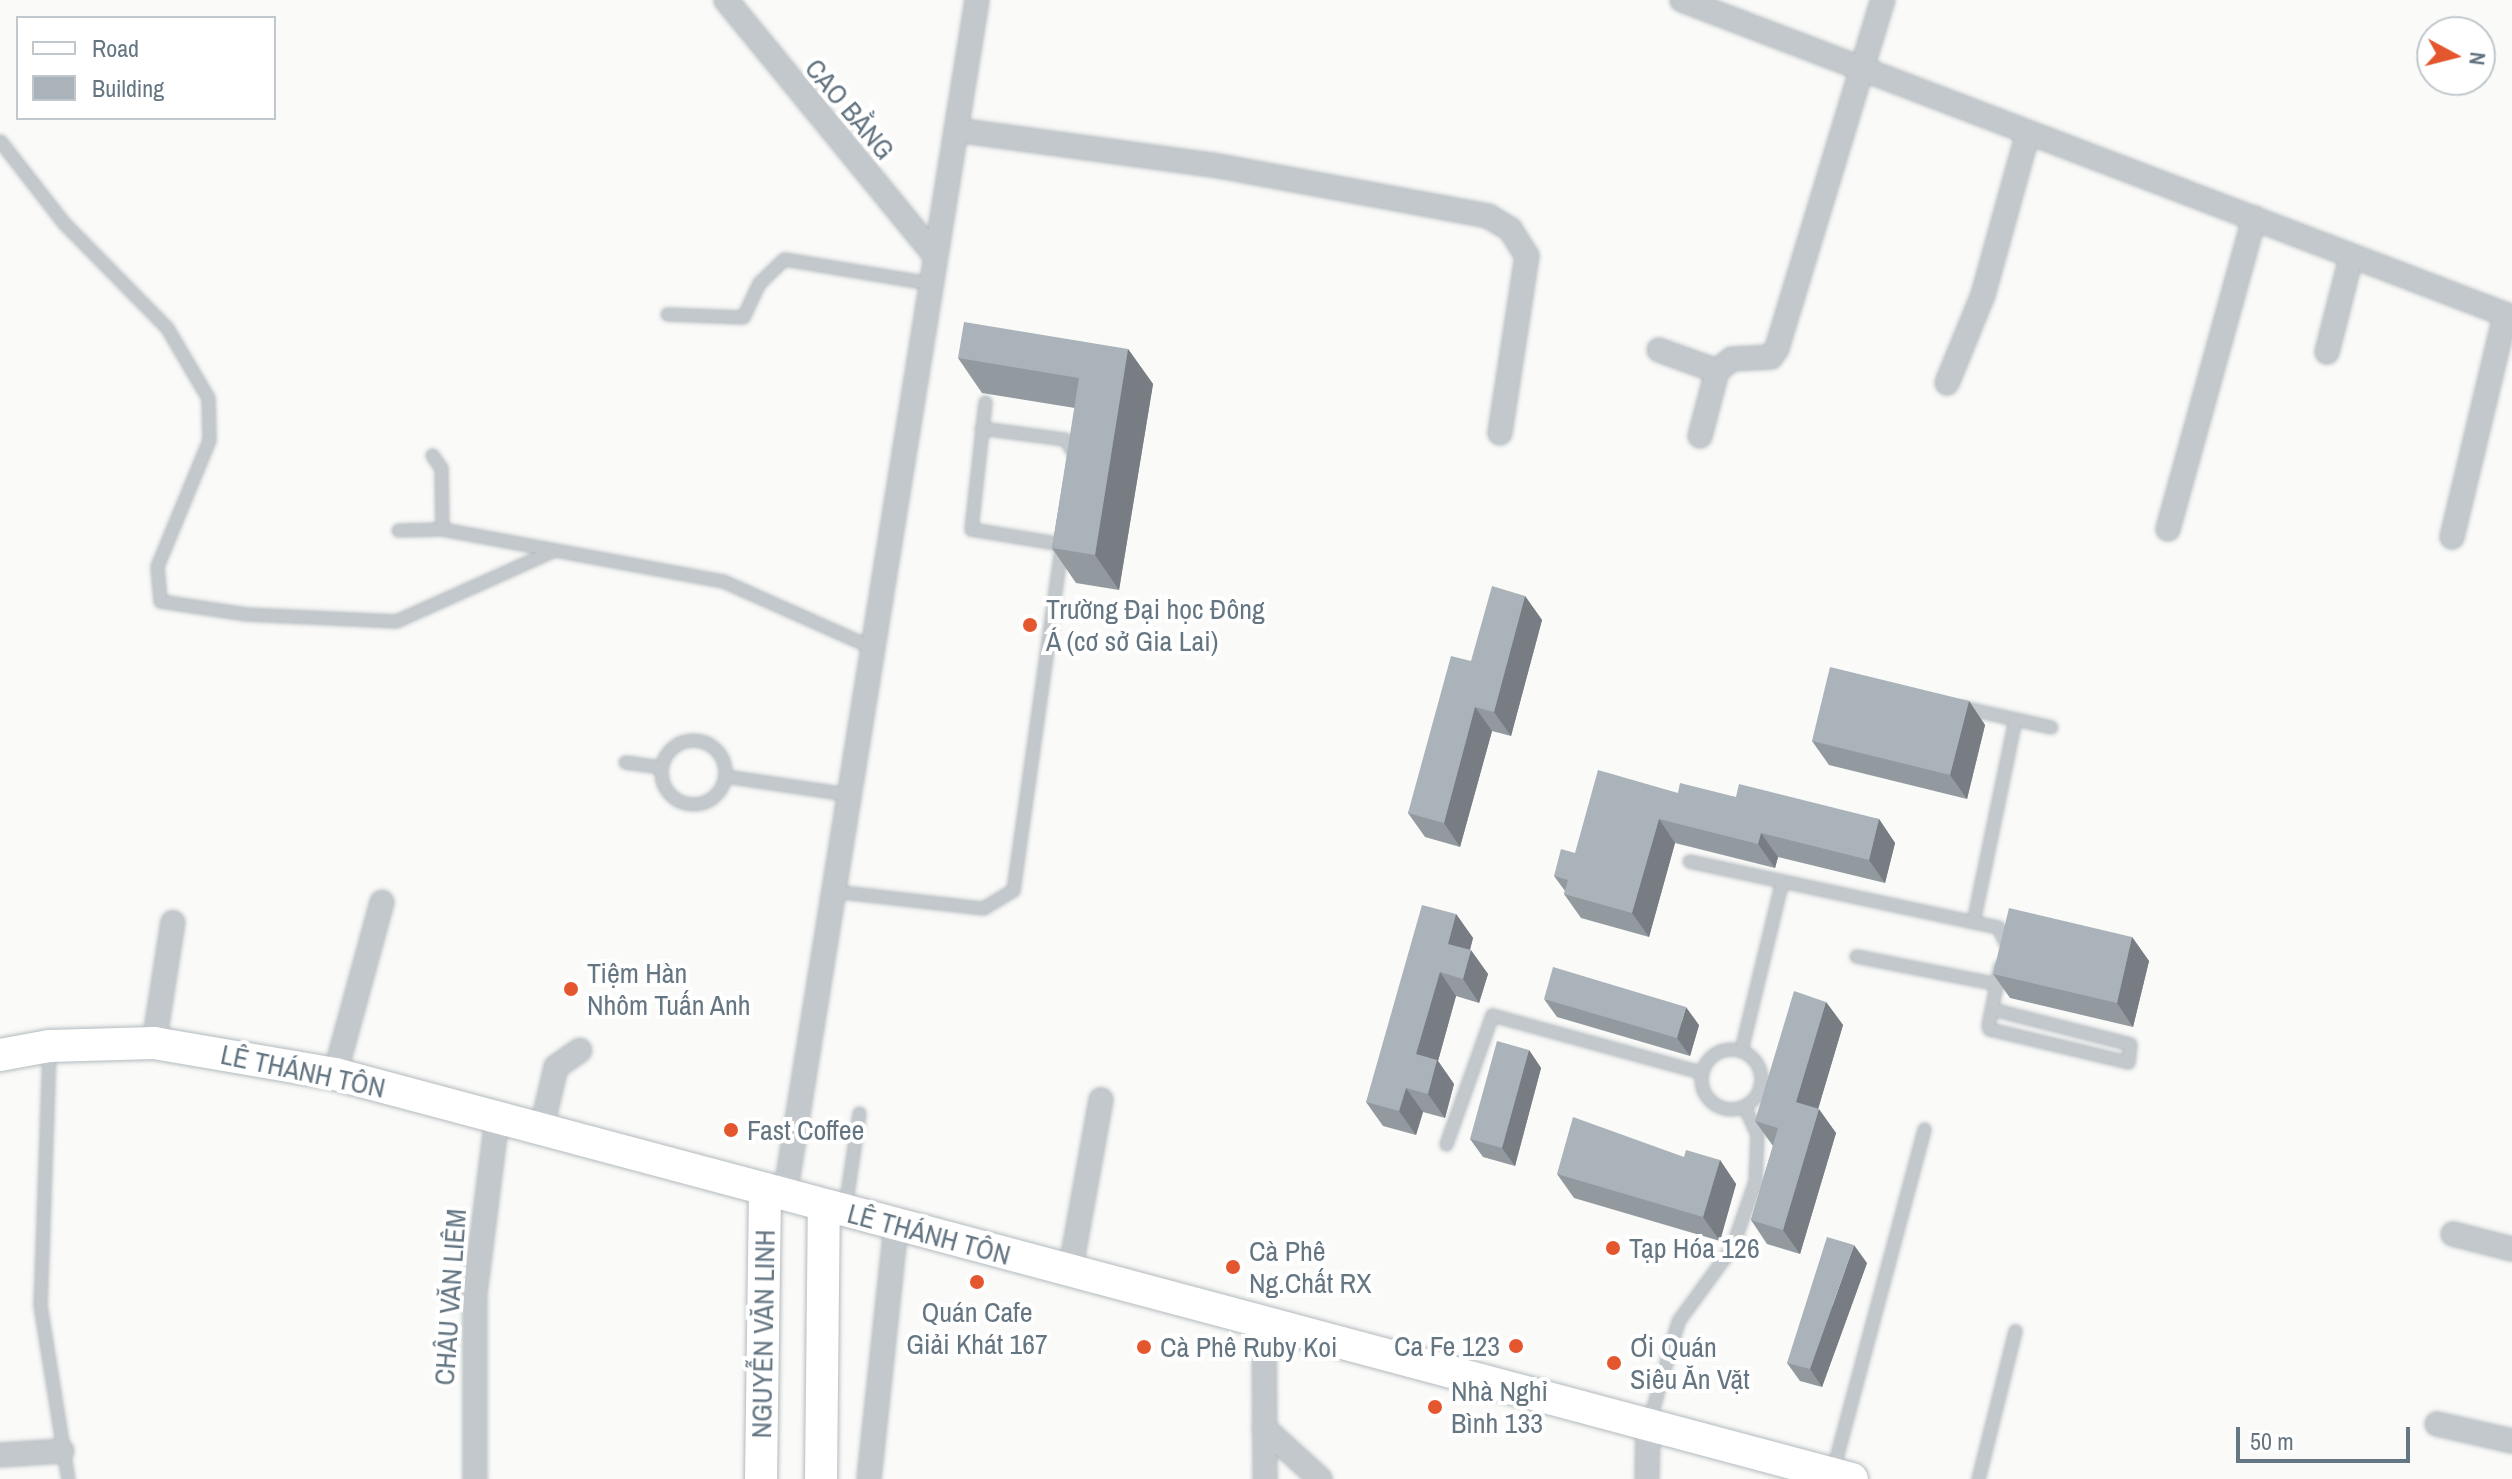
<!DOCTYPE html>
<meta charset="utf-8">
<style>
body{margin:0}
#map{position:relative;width:2512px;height:1479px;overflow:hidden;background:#fafaf8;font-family:"Archivo Narrow",sans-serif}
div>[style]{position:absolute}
.roads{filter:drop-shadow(0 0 2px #b3babf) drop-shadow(0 0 2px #b3babf)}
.lane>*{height:11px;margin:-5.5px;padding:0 5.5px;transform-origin:5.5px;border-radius:5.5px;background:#c3c8cc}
.lane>.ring{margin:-5.5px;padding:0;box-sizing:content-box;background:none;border:11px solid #c3c8cc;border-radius:50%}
.street>*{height:22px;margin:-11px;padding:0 11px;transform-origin:11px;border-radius:11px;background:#c3c8cc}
.secondary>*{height:32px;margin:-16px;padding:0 16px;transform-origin:16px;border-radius:16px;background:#fff}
.wall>*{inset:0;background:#929a9f}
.shaded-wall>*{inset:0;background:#777d82}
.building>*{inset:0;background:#aab3b9}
.dots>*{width:22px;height:22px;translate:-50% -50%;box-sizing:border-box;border:4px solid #fff;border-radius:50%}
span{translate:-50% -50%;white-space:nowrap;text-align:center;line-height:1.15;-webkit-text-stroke:8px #fff;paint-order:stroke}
.street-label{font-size:28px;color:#657683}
.poi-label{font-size:28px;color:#657683}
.left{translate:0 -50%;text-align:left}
.right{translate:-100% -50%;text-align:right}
.legend{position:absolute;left:16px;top:16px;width:260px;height:104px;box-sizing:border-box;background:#fff;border:2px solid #c1c8cd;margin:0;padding:10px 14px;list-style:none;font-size:24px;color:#657683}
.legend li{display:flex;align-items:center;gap:16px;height:40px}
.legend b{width:40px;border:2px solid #c1c8cd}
.north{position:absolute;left:2416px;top:16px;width:80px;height:80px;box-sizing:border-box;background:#fff;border:2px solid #c1c8cd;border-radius:50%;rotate:97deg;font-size:22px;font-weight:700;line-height:32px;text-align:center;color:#657683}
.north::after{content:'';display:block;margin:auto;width:28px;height:36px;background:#e4572e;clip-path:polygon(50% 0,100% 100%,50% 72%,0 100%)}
.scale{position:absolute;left:2236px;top:1427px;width:174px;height:36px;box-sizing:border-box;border:4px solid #657683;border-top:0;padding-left:10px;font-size:24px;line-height:28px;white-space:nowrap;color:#657683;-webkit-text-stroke:6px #fff;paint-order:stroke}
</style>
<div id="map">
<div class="roads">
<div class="lane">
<div style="left:0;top:141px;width:103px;rotate:52.1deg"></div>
<div style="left:63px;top:222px;width:148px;rotate:45.5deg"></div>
<div style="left:167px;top:328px;width:81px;rotate:59.6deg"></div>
<div style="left:208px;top:398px;width:42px;rotate:88.6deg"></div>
<div style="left:209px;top:440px;width:136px;rotate:112.4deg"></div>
<div style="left:157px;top:566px;width:35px;rotate:85deg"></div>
<div style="left:160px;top:601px;width:87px;rotate:8.6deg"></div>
<div style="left:246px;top:614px;width:150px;rotate:2.7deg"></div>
<div style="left:396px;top:621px;width:171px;rotate:-24.2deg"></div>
<div style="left:667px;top:314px;width:76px;rotate:2.3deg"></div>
<div style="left:743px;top:317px;width:38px;rotate:-65deg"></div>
<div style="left:759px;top:283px;width:35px;rotate:-44deg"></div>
<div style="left:784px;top:259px;width:147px;rotate:9.4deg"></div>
<div style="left:985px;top:402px;width:128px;rotate:96.3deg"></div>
<div style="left:971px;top:529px;width:92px;rotate:9.4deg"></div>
<div style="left:981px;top:428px;width:85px;rotate:7.5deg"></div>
<div style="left:1065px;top:439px;width:15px;rotate:58deg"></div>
<div style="left:432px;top:455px;width:16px;rotate:55deg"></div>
<div style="left:441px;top:468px;width:61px;rotate:89.1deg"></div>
<div style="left:398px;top:530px;width:44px;rotate:-1.3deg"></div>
<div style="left:442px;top:529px;width:286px;rotate:10.5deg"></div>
<div style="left:723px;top:581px;width:158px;rotate:24deg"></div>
<div style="left:1962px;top:707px;width:91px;rotate:12.7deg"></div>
<div class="ring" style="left:661px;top:740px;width:53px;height:53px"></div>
<div style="left:625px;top:762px;width:36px;rotate:8deg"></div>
<div style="left:725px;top:776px;width:123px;rotate:8.4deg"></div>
<div style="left:1689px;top:861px;width:316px;rotate:12.1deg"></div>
<div style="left:1998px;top:927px;width:17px;rotate:65deg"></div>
<div style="left:833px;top:891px;width:151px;rotate:6.5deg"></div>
<div style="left:983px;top:908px;width:35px;rotate:-31deg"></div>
<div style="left:1013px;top:890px;width:344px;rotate:-82deg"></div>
<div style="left:1973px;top:922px;width:207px;rotate:-78.3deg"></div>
<div style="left:1856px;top:956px;width:144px;rotate:11.2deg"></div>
<div style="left:1992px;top:1009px;width:142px;rotate:14.2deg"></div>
<div style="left:2130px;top:1044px;width:18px;rotate:96deg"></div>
<div style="left:2128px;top:1062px;width:143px;rotate:-166.6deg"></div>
<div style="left:1989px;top:1029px;width:4px;rotate:-104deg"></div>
<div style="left:1988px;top:1025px;width:60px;rotate:-78.5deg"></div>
<div class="ring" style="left:1701px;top:1049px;width:49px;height:49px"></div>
<div style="left:49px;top:1050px;width:255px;rotate:92deg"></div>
<div style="left:40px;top:1305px;width:176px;rotate:80.9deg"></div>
<div style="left:1741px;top:1050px;width:174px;rotate:-76.4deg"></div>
<div style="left:1446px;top:1144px;width:137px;rotate:-70.4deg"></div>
<div style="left:1492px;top:1015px;width:217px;rotate:15.3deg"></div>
<div style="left:845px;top:1207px;width:95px;rotate:-81.5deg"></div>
<div style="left:1649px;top:1421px;width:104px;rotate:-73.8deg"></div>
<div style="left:1678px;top:1321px;width:92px;rotate:-53.9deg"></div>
<div style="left:1732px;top:1247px;width:70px;rotate:-70.8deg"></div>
<div style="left:1755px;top:1181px;width:47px;rotate:-87.6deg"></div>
<div style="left:1757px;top:1134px;width:31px;rotate:-115deg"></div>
<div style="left:1833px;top:1469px;width:352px;rotate:-75deg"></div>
<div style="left:1978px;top:1479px;width:153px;rotate:-76deg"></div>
</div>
<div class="street">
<div style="left:726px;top:0;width:328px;rotate:50.7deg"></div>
<div style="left:1682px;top:0;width:888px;rotate:20.9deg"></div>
<div style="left:956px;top:130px;width:259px;rotate:7.8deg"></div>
<div style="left:1213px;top:165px;width:280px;rotate:10.5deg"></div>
<div style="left:1488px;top:216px;width:26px;rotate:31deg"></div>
<div style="left:1510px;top:229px;width:32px;rotate:58deg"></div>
<div style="left:1527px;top:256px;width:179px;rotate:98.7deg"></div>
<div style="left:1659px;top:350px;width:62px;rotate:19.9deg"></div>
<div style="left:2327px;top:352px;width:97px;rotate:-75.7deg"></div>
<div style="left:1947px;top:383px;width:95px;rotate:-67.8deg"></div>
<div style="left:1983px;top:295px;width:168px;rotate:-74.5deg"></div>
<div style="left:1700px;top:436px;width:67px;rotate:-75.3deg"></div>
<div style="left:1717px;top:371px;width:19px;rotate:-39deg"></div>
<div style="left:1732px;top:359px;width:39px;rotate:-3deg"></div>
<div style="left:1771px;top:357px;width:11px;rotate:-56deg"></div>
<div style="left:1777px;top:348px;width:364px;rotate:-73.1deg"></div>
<div style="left:2168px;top:529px;width:323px;rotate:-74.5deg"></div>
<div style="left:2452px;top:537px;width:227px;rotate:-76.5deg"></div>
<div style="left:154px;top:1043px;width:122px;rotate:-81.1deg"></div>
<div style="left:335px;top:1074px;width:178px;rotate:-74.7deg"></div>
<div style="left:541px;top:1131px;width:66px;rotate:-76.8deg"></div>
<div style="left:556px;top:1067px;width:29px;rotate:-35deg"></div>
<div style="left:785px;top:1195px;width:1210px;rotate:-80.87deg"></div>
<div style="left:2453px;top:1234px;width:61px;rotate:14.3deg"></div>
<div style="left:1070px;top:1272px;width:175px;rotate:-79.8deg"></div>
<div style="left:1264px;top:1323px;width:156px;rotate:89.6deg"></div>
<div style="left:2437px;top:1424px;width:77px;rotate:12.8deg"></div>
<div style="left:1264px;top:1428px;width:76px;rotate:42.3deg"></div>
<div style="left:0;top:1455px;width:62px;rotate:-3.7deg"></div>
<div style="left:475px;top:1479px;width:186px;rotate:-90deg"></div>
<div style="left:475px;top:1293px;width:174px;rotate:-82.8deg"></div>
<div style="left:869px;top:1479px;width:254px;rotate:-83.9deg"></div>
<div style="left:1647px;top:1479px;width:54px;rotate:-88.9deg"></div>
</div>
<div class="secondary">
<div style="left:0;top:1055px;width:50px;rotate:-10.4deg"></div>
<div style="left:49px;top:1046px;width:105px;rotate:-1.6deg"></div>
<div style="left:154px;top:1043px;width:184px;rotate:9.7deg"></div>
<div style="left:335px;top:1074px;width:1570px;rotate:14.95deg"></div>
<div style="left:761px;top:1479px;width:290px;rotate:-89.2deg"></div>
<div style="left:821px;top:1479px;width:274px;rotate:-89.4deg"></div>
</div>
</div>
<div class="wall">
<div style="clip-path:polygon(1128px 349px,1153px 384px,1119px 590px,1076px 583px,1052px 548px,1075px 408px,982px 393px,958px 358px)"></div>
<div style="clip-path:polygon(1525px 596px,1542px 620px,1511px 736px,1492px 731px,1460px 847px,1425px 837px,1408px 813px,1471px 661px)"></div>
<div style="clip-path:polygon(1969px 701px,1985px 725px,1967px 799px,1829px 765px,1812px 741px)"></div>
<div style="clip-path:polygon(1678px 793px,1736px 797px,1879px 819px,1895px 843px,1885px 883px,1778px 857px,1775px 868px,1675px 843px,1649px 937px,1581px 918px,1564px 894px,1565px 891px,1554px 876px,1575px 853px)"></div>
<div style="clip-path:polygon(1456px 914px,1473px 938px,1470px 950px,1488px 974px,1479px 1003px,1456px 996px,1438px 1061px,1454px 1084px,1445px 1118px,1423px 1112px,1416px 1135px,1383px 1126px,1366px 1102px)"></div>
<div style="clip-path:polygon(2132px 937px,2149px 961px,2133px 1027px,2010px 998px,1993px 974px)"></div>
<div style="clip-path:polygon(1544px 999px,1699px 1025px,1690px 1056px,1557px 1017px)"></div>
<div style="clip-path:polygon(1826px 1002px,1843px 1025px,1818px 1109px,1836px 1133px,1800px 1254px,1767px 1244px,1751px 1220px,1773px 1146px,1755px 1121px)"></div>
<div style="clip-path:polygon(1529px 1050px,1541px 1068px,1515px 1166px,1483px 1157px,1470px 1139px)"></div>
<div style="clip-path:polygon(1684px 1157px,1720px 1160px,1736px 1184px,1720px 1241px,1574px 1198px,1557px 1174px)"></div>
<div style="clip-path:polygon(1867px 1263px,1822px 1387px,1800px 1381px,1787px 1363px)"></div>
</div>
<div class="shaded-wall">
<div style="clip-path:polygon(1128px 349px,1153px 384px,1119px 590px,1095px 555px)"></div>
<div style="clip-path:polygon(1525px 596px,1542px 620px,1511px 736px,1494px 712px)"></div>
<div style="clip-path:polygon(1969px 701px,1985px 725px,1967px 799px,1950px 775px)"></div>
<div style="clip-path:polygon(1475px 707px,1492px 731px,1460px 847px,1444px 823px)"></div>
<div style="clip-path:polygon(1659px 819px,1675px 843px,1649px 937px,1632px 913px)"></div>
<div style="clip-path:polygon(1879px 819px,1895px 843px,1885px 883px,1869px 860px)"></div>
<div style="clip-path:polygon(1761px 833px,1778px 857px,1775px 868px,1758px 844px)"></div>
<div style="clip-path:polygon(1456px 914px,1473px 938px,1465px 968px,1448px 944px)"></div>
<div style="clip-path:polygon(2132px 937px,2149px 961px,2133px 1027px,2117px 1003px)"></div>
<div style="clip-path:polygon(1471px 950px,1488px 974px,1479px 1003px,1463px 979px)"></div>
<div style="clip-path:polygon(1440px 972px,1456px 996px,1438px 1061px,1454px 1084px,1445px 1118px,1428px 1094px,1416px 1054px)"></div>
<div style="clip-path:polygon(1826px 1002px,1843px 1025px,1813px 1126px,1796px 1102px)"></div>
<div style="clip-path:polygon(1686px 1007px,1699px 1025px,1690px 1056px,1677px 1038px)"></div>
<div style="clip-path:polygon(1529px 1050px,1541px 1068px,1515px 1166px,1502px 1148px)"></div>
<div style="clip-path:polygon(1406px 1088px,1423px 1112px,1416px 1135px,1399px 1111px)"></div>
<div style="clip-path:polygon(1819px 1109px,1836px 1133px,1800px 1254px,1783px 1230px)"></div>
<div style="clip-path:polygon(1720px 1160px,1736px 1184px,1720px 1241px,1703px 1217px)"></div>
<div style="clip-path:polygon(1854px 1245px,1867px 1263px,1822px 1387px,1810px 1369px)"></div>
</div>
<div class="building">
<div style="clip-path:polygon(964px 322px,1128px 349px,1095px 555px,1052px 548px,1079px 378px,958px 358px)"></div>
<div style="clip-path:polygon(1492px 586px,1525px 596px,1494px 712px,1475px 707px,1444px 823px,1408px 813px,1451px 656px,1471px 661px)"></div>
<div style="clip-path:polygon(1830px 667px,1969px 701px,1950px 775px,1812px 741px)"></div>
<div style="clip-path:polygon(1598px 770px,1678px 793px,1680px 783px,1736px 797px,1739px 784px,1879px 819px,1869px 860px,1761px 833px,1758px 844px,1659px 819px,1632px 913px,1564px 894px,1568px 880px,1554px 876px,1561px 849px,1575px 853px)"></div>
<div style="clip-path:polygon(1422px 905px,1456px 914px,1448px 944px,1471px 950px,1463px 979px,1440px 972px,1416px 1054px,1437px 1060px,1428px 1094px,1406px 1088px,1399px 1111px,1366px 1102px)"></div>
<div style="clip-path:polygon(2009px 908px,2132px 937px,2117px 1003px,1993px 974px)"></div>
<div style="clip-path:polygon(1553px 967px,1686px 1007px,1677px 1038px,1544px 999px)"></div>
<div style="clip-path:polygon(1794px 991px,1826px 1002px,1796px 1102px,1819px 1109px,1783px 1230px,1751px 1220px,1778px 1128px,1755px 1121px)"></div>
<div style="clip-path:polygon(1497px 1041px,1529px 1050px,1502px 1148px,1470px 1139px)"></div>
<div style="clip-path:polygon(1573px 1117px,1684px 1157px,1686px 1150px,1720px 1160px,1703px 1217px,1557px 1174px)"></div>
<div style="clip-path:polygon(1827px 1237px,1854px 1245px,1810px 1369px,1787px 1363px)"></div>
</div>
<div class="dots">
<div style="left:1030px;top:625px;background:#e4572e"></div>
<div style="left:571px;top:989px;background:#e4572e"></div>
<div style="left:731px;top:1130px;background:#e4572e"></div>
<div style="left:1613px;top:1248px;background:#e4572e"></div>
<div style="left:1233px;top:1267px;background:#e4572e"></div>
<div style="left:977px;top:1282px;background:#e4572e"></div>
<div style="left:1516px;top:1346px;background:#e4572e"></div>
<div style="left:1144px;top:1347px;background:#e4572e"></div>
<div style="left:1614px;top:1363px;background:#e4572e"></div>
<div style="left:1435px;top:1407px;background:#e4572e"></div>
</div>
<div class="street-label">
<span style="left:850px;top:109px;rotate:50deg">CAO BẰNG</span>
<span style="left:303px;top:1071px;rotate:12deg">LÊ THÁNH TÔN</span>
<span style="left:929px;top:1234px;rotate:15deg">LÊ THÁNH TÔN</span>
<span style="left:450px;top:1297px;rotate:-86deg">CHÂU VĂN LIÊM</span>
<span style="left:763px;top:1334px;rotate:-89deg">NGUYỄN VĂN LINH</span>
</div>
<div class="poi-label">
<span class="left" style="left:1046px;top:625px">Trường Đại học Đông<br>Á (cơ sở Gia Lai)</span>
<span class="left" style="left:587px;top:989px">Tiệm Hàn<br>Nhôm Tuấn Anh</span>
<span class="left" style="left:747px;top:1130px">Fast Coffee</span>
<span class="left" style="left:1629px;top:1248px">Tạp Hóa 126</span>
<span class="left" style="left:1249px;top:1267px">Cà Phê<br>Ng.Chất RX</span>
<span style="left:977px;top:1328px">Quán Cafe<br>Giải Khát 167</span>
<span class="right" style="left:1500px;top:1346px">Ca Fe 123</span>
<span class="left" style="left:1160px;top:1347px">Cà Phê Ruby Koi</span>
<span class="left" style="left:1630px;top:1363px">Ơi Quán<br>Siêu Ăn Vặt</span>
<span class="left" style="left:1451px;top:1407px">Nhà Nghỉ<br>Bình 133</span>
</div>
<ul class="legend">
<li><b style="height:10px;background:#fff"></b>Road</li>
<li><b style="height:22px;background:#aab3b9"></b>Building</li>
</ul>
<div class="north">N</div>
<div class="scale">50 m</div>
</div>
